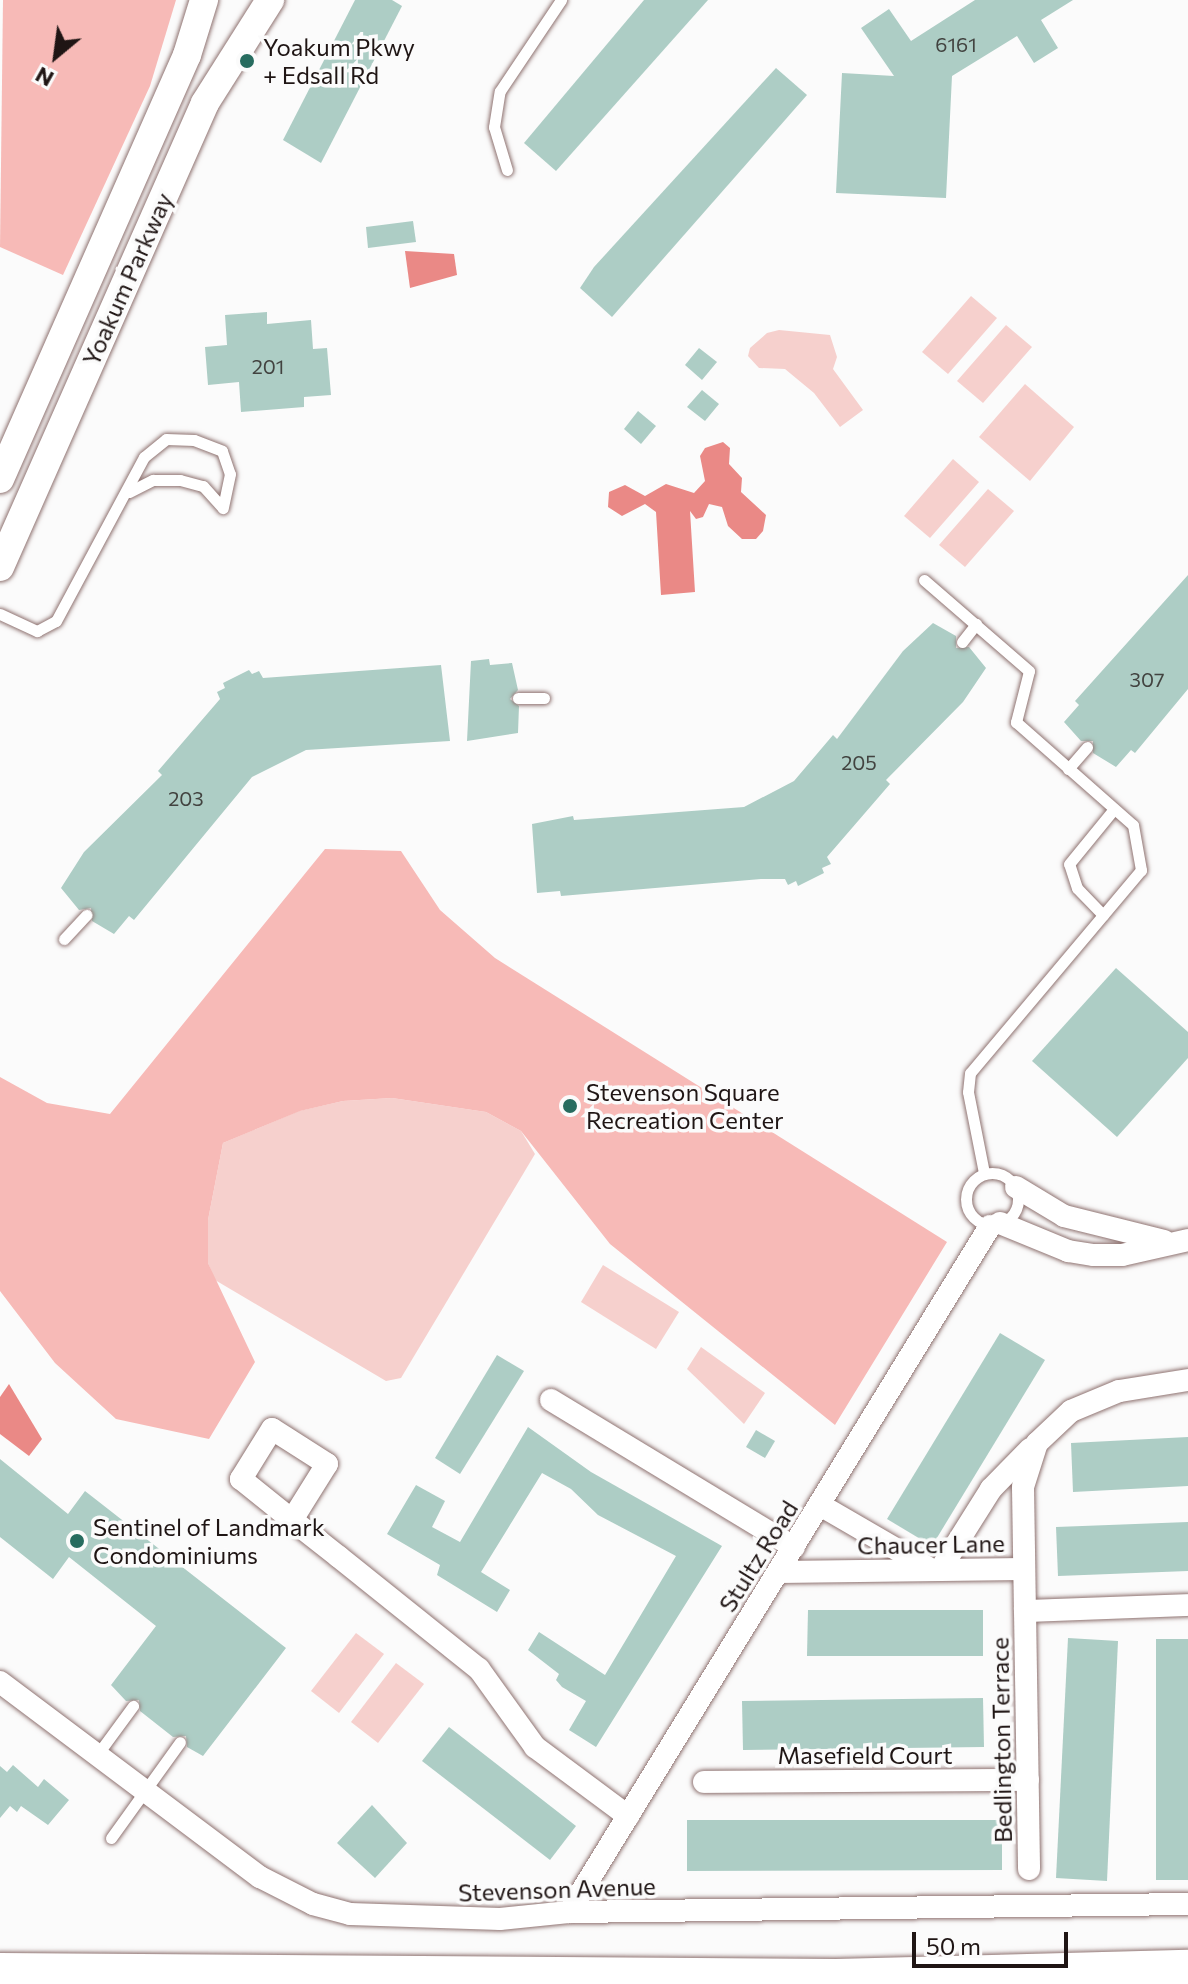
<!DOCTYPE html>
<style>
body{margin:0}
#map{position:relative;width:1188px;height:1984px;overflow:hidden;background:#fbfbfb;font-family:Commissioner,sans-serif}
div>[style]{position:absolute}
.green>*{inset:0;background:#f6d0cd}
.forest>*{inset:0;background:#f7bab7}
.water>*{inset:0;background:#ea8986}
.building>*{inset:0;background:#adcdc5}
.roads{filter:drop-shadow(0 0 2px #8f7371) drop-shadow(0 0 2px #8f7371)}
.service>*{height:11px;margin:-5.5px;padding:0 5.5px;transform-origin:5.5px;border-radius:5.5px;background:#fff}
.service>.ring{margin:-5.5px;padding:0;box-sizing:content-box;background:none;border:11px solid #fff;border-radius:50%}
.minor>*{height:22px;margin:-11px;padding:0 11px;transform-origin:11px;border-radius:11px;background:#fff}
.tertiary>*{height:28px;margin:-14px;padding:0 14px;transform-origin:14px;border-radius:14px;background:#fff}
.motorway>*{height:40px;margin:-20px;padding:0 20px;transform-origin:20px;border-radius:20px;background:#fff}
.dots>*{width:22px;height:22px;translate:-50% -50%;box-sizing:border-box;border:4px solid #fbfbfb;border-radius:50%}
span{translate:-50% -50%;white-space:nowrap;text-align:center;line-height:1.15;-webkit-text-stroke:7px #fbfbfb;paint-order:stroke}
.number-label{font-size:20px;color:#424340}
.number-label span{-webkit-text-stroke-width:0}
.poi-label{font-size:24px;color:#1f1514}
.left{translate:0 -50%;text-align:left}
.street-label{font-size:24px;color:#1f1514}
.north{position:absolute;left:16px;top:16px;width:80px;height:80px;-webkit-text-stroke:6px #fbfbfb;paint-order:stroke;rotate:209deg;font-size:22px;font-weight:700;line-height:32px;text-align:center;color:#1f1514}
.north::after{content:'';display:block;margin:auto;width:28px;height:36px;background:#1f1514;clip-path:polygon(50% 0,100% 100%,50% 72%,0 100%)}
.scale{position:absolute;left:912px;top:1932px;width:156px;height:36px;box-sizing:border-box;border:4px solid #1f1514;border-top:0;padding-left:10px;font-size:24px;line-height:28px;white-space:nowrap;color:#1f1514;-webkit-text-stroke:6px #fbfbfb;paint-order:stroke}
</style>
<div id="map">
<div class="green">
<div style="clip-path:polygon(971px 296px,997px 318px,948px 374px,922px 352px)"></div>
<div style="clip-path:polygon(1006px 325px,1032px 347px,983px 403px,957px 381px)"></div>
<div style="clip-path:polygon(779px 330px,830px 335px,837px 357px,833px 369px,863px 410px,840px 427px,814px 393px,785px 369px,759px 368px,748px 356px,750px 348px,767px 333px)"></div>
<div style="clip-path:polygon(1025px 384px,1074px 427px,1030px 481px,979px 437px)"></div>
<div style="clip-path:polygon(953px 459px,979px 482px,930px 538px,904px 516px)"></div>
<div style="clip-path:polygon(988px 489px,1014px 511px,965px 567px,939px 545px)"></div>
<div style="clip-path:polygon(392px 1098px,486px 1112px,521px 1131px,535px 1154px,401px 1378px,386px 1381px,215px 1280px,208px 1263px,208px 1220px,223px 1143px,299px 1111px,343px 1101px)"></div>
<div style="clip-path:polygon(603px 1265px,679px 1312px,656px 1349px,581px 1302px)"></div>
<div style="clip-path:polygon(701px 1347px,765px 1393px,744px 1424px,687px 1369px)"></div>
<div style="clip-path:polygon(356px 1633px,384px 1654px,339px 1713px,311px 1691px)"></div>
<div style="clip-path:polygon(396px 1663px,424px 1684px,378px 1743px,351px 1722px)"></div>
</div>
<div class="forest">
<div style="clip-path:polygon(3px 0,176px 0,150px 86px,63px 275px,0 247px)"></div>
<div style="clip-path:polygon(325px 849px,401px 851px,440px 910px,495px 958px,947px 1242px,835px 1425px,610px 1244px,521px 1131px,486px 1112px,392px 1098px,343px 1101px,300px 1111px,223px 1143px,208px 1220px,208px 1263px,255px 1362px,209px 1439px,116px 1419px,55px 1363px,0 1291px,0 1077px,47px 1103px,110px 1114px)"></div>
</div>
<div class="water">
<div style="clip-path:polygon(405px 251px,454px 254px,457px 275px,410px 288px)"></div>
<div style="clip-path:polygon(723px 442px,730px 448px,729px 464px,742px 478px,741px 492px,766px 515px,763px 531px,756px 539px,742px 539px,728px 526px,722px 507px,709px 504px,703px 517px,696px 519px,690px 511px,695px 592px,661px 595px,656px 512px,645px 504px,622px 516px,608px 507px,609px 492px,625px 485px,645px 496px,666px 484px,694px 493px,705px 481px,700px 456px,705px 448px)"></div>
<div style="clip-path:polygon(9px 1384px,42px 1439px,29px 1456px,0 1434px,0 1397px)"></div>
</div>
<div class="building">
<div style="clip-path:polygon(355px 0,392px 0,402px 6px,321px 163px,283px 140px)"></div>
<div style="clip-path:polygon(644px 0,708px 0,556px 171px,524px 143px)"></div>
<div style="clip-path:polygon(975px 0,1073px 0,1041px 20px,1058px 48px,1034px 63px,1017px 36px,952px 76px,946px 198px,836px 193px,842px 73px,894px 76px,861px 28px,889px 9px,911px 41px)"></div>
<div style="clip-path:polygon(776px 68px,807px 95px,612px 317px,580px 288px,594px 267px)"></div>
<div style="clip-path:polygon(413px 221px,416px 242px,368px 248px,366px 227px)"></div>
<div style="clip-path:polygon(267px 312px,267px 324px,311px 320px,313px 349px,327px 348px,331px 395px,304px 397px,304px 407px,241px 412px,239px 382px,208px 385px,205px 347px,227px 345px,225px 315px)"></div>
<div style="clip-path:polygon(699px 348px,717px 362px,702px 380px,685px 365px)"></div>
<div style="clip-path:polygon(702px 390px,719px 404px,705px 421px,687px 407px)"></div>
<div style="clip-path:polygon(638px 411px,656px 426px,641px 444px,624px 429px)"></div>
<div style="clip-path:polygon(1188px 575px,1188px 689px,1135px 753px,1131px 750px,1116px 767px,1093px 753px,1093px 741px,1081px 741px,1064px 722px,1079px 705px,1075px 701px)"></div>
<div style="clip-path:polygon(933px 623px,956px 636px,956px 648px,969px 647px,986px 668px,963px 702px,886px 780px,890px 784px,827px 857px,831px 864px,822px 868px,824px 873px,798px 886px,796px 881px,788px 885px,785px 879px,761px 879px,561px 896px,560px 891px,537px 893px,532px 824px,573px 816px,574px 820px,744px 807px,794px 781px,833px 735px,837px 739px,903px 651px)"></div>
<div style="clip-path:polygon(489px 659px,490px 665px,512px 663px,518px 690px,510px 699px,519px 706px,518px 733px,467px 741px,471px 661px)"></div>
<div style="clip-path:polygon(441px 665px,450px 741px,306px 750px,252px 777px,134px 920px,129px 916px,114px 934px,92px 921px,91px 908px,79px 910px,61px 888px,84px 852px,162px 775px,158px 771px,220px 699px,217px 692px,225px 688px,223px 683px,249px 670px,252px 674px,259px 671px,263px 678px)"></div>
<div style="clip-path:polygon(1116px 968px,1188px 1032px,1188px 1058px,1117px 1137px,1032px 1061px)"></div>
<div style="clip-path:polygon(1000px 1333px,1045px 1360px,932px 1546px,887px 1519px)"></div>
<div style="clip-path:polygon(497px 1355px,524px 1371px,460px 1474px,435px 1458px)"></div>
<div style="clip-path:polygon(528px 1427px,591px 1472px,722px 1546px,596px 1747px,569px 1730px,586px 1701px,562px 1687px,556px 1680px,559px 1674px,528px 1650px,539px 1632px,605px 1675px,676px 1556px,598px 1515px,571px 1489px,542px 1473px,481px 1572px,510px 1590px,497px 1612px,437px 1575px,440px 1565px,387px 1534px,416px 1485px,445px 1501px,432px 1527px,460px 1542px)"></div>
<div style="clip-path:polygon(756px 1430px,775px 1441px,765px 1458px,746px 1447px)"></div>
<div style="clip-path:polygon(1188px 1437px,1188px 1486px,1073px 1492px,1071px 1443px)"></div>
<div style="clip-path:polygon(0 1459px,68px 1514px,85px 1491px,286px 1648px,203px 1756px,187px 1747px,186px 1736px,173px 1737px,140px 1711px,139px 1700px,126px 1701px,111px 1685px,156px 1626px,69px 1557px,53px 1579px,0 1537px)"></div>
<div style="clip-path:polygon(1188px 1522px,1188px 1571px,1058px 1576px,1056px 1527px)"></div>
<div style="clip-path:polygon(808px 1610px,983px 1610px,983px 1656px,807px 1656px)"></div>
<div style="clip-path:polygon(1068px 1638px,1118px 1641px,1107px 1881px,1056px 1878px)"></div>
<div style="clip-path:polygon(1156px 1639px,1188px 1639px,1188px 1880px,1156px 1880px)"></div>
<div style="clip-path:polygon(983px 1698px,984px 1747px,743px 1750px,742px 1701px)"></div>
<div style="clip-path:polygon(449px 1727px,576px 1826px,550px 1860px,422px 1761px)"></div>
<div style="clip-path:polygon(13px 1765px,38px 1787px,44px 1779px,69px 1800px,48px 1825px,21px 1806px,17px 1812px,10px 1806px,0 1818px,0 1766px,7px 1772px)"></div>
<div style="clip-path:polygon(372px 1805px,407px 1843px,375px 1878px,337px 1843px)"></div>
<div style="clip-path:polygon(687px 1820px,1002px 1820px,1002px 1870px,687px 1871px)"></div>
</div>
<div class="roads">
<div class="service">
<div style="left:507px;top:170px;width:45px;rotate:-106.8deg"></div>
<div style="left:494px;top:127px;width:36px;rotate:-81deg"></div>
<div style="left:500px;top:91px;width:110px;rotate:-56.2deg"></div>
<div style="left:129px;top:492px;width:27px;rotate:-27deg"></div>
<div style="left:153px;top:480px;width:27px"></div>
<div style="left:180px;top:480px;width:24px;rotate:15deg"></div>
<div style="left:203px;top:486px;width:28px;rotate:48deg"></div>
<div style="left:924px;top:580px;width:139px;rotate:40.9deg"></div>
<div style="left:1029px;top:671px;width:53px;rotate:104.3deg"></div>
<div style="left:1016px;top:722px;width:156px;rotate:41.4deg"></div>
<div style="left:1133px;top:825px;width:46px;rotate:79.9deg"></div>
<div style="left:1141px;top:870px;width:265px;rotate:130.1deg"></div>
<div style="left:970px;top:1073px;width:19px;rotate:96deg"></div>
<div style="left:968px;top:1092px;width:83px;rotate:78.8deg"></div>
<div style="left:0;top:614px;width:41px;rotate:24.7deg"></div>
<div style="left:37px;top:631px;width:21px;rotate:-28deg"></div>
<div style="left:56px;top:621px;width:186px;rotate:-61.8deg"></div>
<div style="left:144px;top:457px;width:28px;rotate:-39deg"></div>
<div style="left:166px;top:439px;width:28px;rotate:2deg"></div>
<div style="left:194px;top:440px;width:30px;rotate:21deg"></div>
<div style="left:222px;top:451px;width:24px;rotate:71deg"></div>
<div style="left:230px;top:474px;width:35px;rotate:102deg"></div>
<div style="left:962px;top:642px;width:23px;rotate:-52deg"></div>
<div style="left:518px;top:698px;width:26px"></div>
<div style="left:1068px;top:769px;width:29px;rotate:-49deg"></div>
<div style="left:1103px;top:915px;width:37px;rotate:-134deg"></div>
<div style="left:1077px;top:888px;width:25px;rotate:-108deg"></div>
<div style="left:1069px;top:864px;width:71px;rotate:-50.7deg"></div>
<div style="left:64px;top:939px;width:33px;rotate:-47deg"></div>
<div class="ring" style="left:966px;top:1173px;width:41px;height:41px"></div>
<div style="left:97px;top:1755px;width:61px;rotate:-53.7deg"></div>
<div style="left:111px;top:1838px;width:118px;rotate:-54.3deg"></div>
</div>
<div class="minor">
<div style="left:1016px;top:1187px;width:56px;rotate:31.1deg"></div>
<div style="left:1064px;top:1216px;width:103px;rotate:14deg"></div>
<div style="left:1000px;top:1223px;width:74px;rotate:22.4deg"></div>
<div style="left:1068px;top:1251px;width:26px;rotate:9deg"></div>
<div style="left:1094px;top:1255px;width:28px"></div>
<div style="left:1122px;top:1255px;width:68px;rotate:-12.8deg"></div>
<div style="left:1188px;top:1380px;width:70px;rotate:170.9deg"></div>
<div style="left:1119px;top:1391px;width:52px;rotate:157.4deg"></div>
<div style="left:1071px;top:1411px;width:47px;rotate:136.7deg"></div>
<div style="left:1037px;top:1443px;width:46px;rotate:107.7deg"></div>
<div style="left:1023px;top:1487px;width:124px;rotate:89.1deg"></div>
<div style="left:1025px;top:1611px;width:163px;rotate:-2.1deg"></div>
<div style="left:551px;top:1400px;width:284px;rotate:31.2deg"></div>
<div style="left:820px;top:1505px;width:129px;rotate:30.1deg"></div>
<div style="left:292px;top:1520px;width:66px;rotate:-58deg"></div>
<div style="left:327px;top:1464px;width:65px;rotate:-147.5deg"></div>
<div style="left:272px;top:1429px;width:59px;rotate:121.8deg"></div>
<div style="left:241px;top:1479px;width:65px;rotate:38.8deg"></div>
<div style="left:292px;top:1520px;width:60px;rotate:38.2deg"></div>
<div style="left:339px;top:1557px;width:179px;rotate:38.7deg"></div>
<div style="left:479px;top:1669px;width:96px;rotate:54.3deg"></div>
<div style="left:535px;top:1747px;width:116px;rotate:36.6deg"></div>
<div style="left:940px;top:1570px;width:96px;rotate:-57.8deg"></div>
<div style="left:991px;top:1489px;width:56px;rotate:-45.7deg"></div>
<div style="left:779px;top:1572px;width:244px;rotate:-0.7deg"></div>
<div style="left:1025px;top:1611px;width:258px;rotate:89.1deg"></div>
<div style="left:0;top:1682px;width:325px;rotate:36.9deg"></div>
<div style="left:260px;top:1877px;width:59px;rotate:27deg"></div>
<div style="left:313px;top:1904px;width:38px;rotate:15deg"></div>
<div style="left:350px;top:1914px;width:150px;rotate:1.9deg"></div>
<div style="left:500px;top:1919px;width:69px;rotate:-5.8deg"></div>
<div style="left:569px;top:1912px;width:619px;rotate:-0.74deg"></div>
<div style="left:704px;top:1782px;width:324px;rotate:-0.4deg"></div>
<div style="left:569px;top:1912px;width:805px;rotate:-58.46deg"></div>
</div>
<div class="tertiary">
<div style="left:0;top:479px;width:463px;rotate:-66.2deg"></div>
<div style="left:187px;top:55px;width:58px;rotate:-72.8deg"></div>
<div style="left:0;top:567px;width:507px;rotate:-66.16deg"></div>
<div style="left:205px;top:103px;width:122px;rotate:-57.7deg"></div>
</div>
<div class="motorway">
<div style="left:0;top:1973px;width:836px;rotate:0.41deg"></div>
<div style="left:836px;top:1979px;width:352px;rotate:-1.5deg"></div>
</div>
</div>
<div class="dots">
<div style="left:247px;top:61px;background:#276c5f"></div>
<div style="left:570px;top:1106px;background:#276c5f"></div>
<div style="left:77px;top:1541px;background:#276c5f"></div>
</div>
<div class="number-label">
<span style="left:956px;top:44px">6161</span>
<span style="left:268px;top:366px">201</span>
<span style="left:1147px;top:679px">307</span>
<span style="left:859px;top:762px">205</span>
<span style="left:186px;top:798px">203</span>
</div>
<div class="poi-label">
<span class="left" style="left:263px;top:61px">Yoakum Pkwy<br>+ Edsall Rd</span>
<span class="left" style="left:586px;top:1106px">Stevenson Square<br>Recreation Center</span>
<span class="left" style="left:93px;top:1541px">Sentinel of Landmark<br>Condominiums</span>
</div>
<div class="street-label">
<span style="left:127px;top:279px;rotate:-66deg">Yoakum Parkway</span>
<span style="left:931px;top:1544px;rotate:-1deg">Chaucer Lane</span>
<span style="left:758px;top:1556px;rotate:-58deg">Stultz Road</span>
<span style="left:1001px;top:1740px;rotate:-91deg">Bedlington Terrace</span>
<span style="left:865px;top:1755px">Masefield Court</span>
<span style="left:557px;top:1889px;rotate:-2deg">Stevenson Avenue</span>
</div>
<div class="north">N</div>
<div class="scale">50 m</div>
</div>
